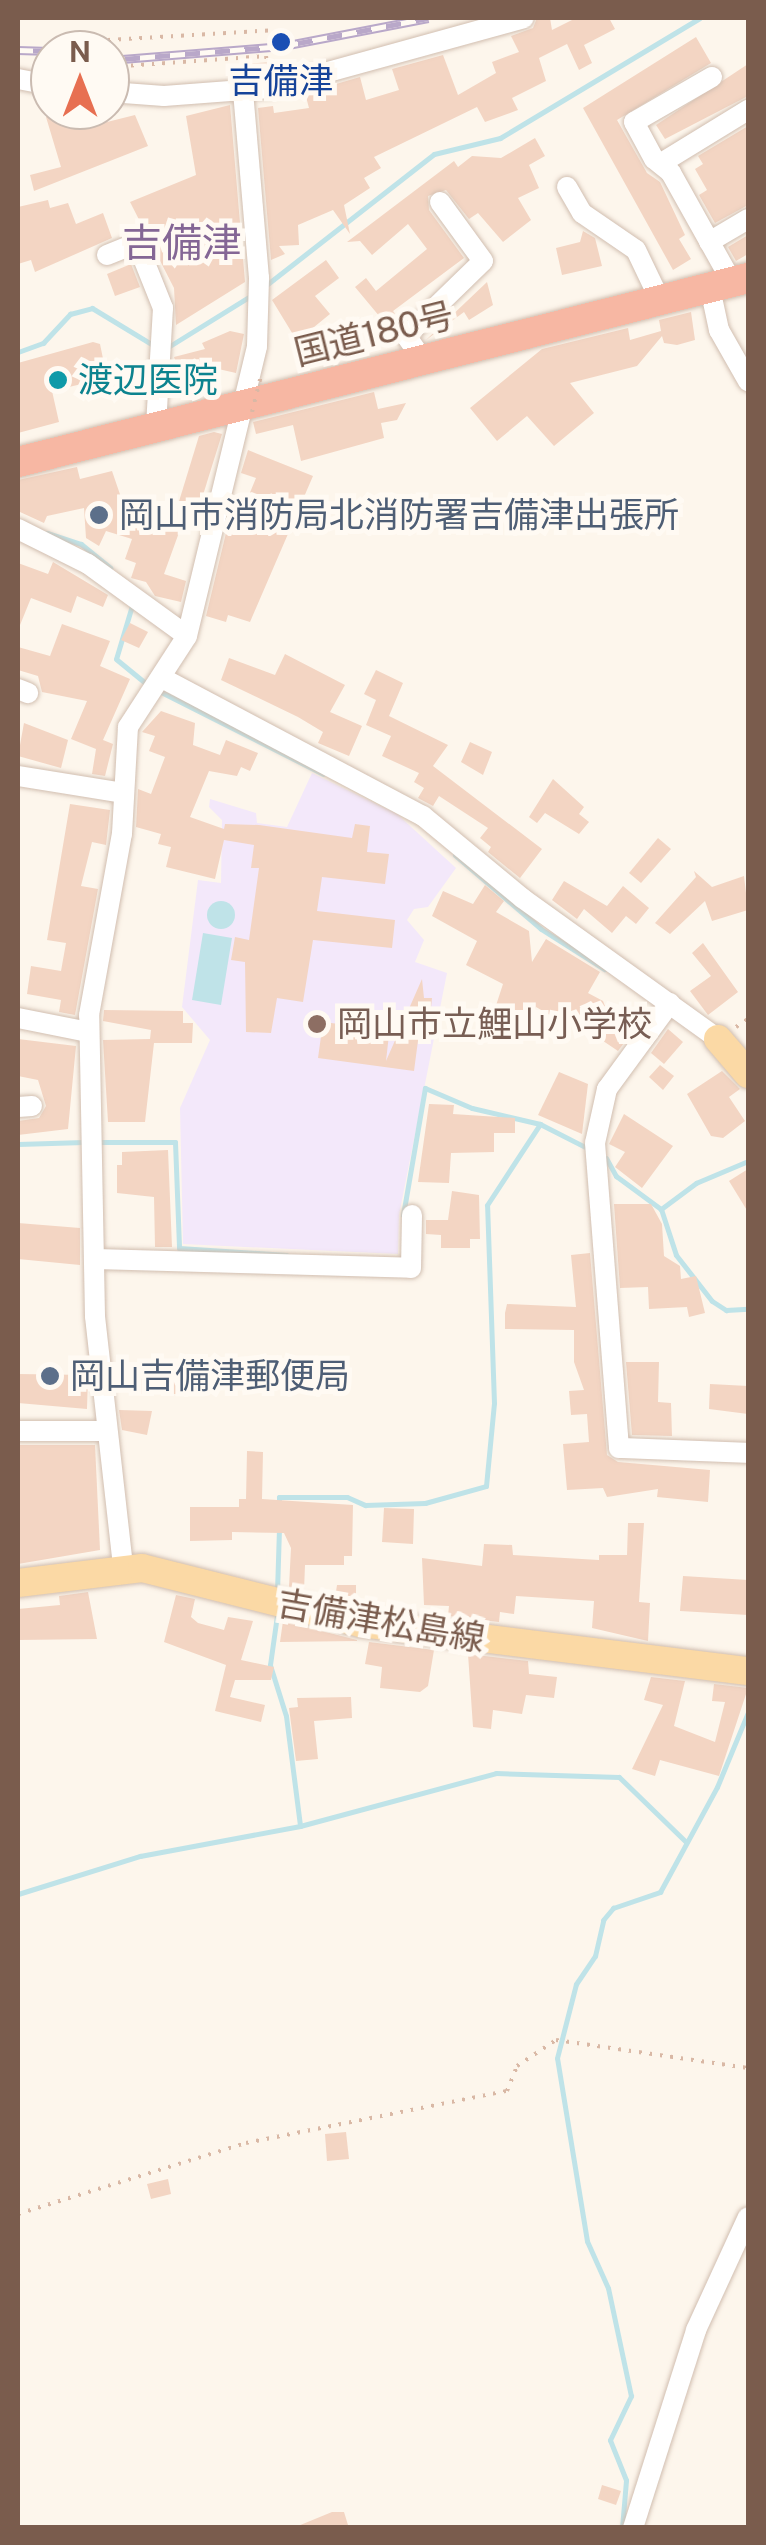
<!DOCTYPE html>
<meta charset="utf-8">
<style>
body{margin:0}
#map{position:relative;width:766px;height:2545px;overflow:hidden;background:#fdf6ec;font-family:"Public Sans","Noto Sans JP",sans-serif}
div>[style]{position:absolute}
.education>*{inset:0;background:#f3e8fa}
.water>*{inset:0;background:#bfe3e8}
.round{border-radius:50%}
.stream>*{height:5px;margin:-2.5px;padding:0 2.5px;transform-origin:2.5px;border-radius:2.5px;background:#bfe3e8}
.building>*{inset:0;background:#f3d5c3}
.path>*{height:4px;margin-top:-2px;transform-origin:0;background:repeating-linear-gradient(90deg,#d9b8a5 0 2.5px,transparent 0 10.5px)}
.roads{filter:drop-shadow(0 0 2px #d1beb0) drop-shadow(0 0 2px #d1beb0)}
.minor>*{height:20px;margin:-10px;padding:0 10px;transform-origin:10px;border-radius:10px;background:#fff}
.major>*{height:28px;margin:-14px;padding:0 14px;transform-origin:14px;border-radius:14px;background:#fbd9a5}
.highway>*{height:30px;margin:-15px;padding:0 15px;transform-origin:15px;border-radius:15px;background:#f7b7a3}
.rail>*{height:9px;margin-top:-4.5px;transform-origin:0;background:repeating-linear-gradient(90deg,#fffaf3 0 15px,#b9a8c9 0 30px);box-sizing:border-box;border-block:2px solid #b9a8c9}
.path-bridge>*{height:4px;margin-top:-2px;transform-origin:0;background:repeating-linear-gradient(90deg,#d9b8a5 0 2.5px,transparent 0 10.5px)}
.dots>*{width:28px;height:28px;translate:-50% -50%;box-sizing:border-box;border:5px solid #fffaf3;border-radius:50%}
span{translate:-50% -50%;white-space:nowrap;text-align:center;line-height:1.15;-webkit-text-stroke:10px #fffaf3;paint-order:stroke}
.transit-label{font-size:35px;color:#164399}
.street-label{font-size:35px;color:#7a5c4d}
.culture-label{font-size:35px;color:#0d838f}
.left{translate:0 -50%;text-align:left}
.service-label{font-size:35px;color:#4e5e75}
.education-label{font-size:35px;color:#785e54}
.quarter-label{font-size:40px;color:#846695}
.frame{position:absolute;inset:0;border:20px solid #7a5c4d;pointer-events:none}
.north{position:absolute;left:30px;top:30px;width:100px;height:100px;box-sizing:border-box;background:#fffaf3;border:2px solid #cabbb1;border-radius:50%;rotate:0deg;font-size:28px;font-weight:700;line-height:40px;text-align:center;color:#7a5c4d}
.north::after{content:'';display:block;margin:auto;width:35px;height:45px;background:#e76f51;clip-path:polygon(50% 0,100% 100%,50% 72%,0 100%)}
</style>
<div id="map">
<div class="education">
<div style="clip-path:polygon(312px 773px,397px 814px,456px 868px,428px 907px,414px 909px,407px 920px,424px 940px,415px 962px,447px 973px,399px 1215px,398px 1254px,183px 1244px,180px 1108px,210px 1040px,182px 1007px,198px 880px,221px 883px,222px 820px,209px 807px,210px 799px,256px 813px,257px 823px,287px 827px)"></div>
</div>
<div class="water">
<div class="round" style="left:207px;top:901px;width:28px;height:28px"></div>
<div style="clip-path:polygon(203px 933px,232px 938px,221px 1005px,192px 1000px)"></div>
</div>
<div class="stream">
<div style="left:265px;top:286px;width:214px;rotate:-38deg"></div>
<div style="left:434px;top:154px;width:68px;rotate:-13.6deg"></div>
<div style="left:500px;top:138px;width:233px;rotate:-31deg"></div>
<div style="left:168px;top:347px;width:99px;rotate:-31.8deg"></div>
<div style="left:18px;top:352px;width:27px;rotate:-20deg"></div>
<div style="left:43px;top:343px;width:40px;rotate:-47deg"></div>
<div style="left:70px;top:314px;width:23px;rotate:-15deg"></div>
<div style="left:92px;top:308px;width:71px;rotate:31.2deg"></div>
<div style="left:47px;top:533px;width:36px;rotate:18deg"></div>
<div style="left:81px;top:544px;width:38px;rotate:39deg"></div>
<div style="left:133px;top:602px;width:59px;rotate:106.6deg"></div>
<div style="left:116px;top:659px;width:43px;rotate:39.3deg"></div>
<div style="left:159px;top:691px;width:184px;rotate:26.8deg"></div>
<div style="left:455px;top:855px;width:113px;rotate:40.7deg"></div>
<div style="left:541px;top:929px;width:75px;rotate:32.4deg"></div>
<div style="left:95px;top:1142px;width:80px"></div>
<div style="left:175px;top:1142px;width:106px;rotate:87.8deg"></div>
<div style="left:179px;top:1248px;width:108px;rotate:3.7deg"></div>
<div style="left:18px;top:1144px;width:66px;rotate:-1.7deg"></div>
<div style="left:606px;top:1158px;width:21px;rotate:61deg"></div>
<div style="left:616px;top:1176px;width:56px;rotate:36.3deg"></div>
<div style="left:748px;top:1161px;width:56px;rotate:157.1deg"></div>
<div style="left:696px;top:1183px;width:44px;rotate:143.4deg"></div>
<div style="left:661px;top:1209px;width:48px;rotate:71.9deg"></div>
<div style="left:676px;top:1255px;width:58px;rotate:52deg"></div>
<div style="left:712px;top:1301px;width:17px;rotate:33deg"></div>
<div style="left:726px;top:1310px;width:22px;rotate:-3deg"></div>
<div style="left:403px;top:1215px;width:129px;rotate:-80.2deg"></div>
<div style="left:425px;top:1088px;width:51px;rotate:23.1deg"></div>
<div style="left:472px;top:1108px;width:70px;rotate:13.2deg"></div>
<div style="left:279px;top:1502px;width:5px;rotate:-90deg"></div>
<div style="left:279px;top:1497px;width:68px"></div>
<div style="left:347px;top:1497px;width:20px;rotate:24deg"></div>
<div style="left:365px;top:1505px;width:60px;rotate:-1.9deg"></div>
<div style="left:425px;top:1503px;width:63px;rotate:-15.6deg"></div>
<div style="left:486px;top:1486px;width:83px;rotate:-84.5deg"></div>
<div style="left:494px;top:1403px;width:198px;rotate:-92deg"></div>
<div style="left:487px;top:1205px;width:97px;rotate:-56.8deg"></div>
<div style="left:540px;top:1124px;width:57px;rotate:27deg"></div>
<div style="left:277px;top:1592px;width:64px;rotate:-88.2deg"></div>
<div style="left:277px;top:1615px;width:50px;rotate:98deg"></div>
<div style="left:270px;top:1665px;width:53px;rotate:72.6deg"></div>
<div style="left:286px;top:1716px;width:111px;rotate:82.7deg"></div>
<div style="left:18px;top:1894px;width:128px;rotate:-17.3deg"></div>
<div style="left:140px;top:1856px;width:163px;rotate:-10.6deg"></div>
<div style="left:300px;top:1826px;width:203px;rotate:-15.1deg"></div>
<div style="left:496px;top:1773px;width:123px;rotate:1.9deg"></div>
<div style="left:619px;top:1777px;width:93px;rotate:44.1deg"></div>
<div style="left:622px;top:2528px;width:48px;rotate:-85.2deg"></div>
<div style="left:626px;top:2480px;width:43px;rotate:-111.8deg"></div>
<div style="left:610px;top:2440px;width:49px;rotate:-64.5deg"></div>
<div style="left:631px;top:2396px;width:110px;rotate:-102deg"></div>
<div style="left:608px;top:2288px;width:51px;rotate:-114.1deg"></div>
<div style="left:587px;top:2241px;width:185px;rotate:-99.3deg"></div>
<div style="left:557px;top:2058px;width:76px;rotate:-75.6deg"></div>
<div style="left:576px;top:1984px;width:34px;rotate:-56deg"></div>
<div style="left:595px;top:1956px;width:37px;rotate:-77deg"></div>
<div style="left:603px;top:1920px;width:16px;rotate:-50deg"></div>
<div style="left:613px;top:1908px;width:50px;rotate:-18.8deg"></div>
<div style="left:660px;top:1892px;width:119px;rotate:-61.5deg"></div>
<div style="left:717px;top:1787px;width:81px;rotate:-67.5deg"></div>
</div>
<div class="building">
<div style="clip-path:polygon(537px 18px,550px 18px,552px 30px,576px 18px,609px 18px,615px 29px,584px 45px,592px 63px,579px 70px,567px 44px,539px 58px,546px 81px,512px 98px,518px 110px,485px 122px,477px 107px,374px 157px,381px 168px,364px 178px,370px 188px,344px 205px,350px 234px,333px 210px,298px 225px,299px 245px,279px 246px,285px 254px,271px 260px,258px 108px,273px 106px,274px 113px,309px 108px,305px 93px,360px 77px,366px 100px,399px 90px,392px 69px,443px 55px,458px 95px,496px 73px,492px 62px,519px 52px,511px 36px,533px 28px)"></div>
<div style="clip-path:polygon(696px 37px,711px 63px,617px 120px,647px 173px,660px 182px,685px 235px,679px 239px,691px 259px,673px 270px,583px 108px)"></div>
<div style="clip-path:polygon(272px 62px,273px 73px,229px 77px,229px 65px)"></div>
<div style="clip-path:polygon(748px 64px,748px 96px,665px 139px,656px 125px)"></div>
<div style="clip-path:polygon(230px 105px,245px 282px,176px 325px,174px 288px,130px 202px,196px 175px,186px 116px)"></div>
<div style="clip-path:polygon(72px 110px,86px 110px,91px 126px,135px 115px,148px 146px,34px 191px,30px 175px,61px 167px,46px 117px)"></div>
<div style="clip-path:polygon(748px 126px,748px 205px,715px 223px,699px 195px,707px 190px,695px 169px,703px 164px,698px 156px)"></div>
<div style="clip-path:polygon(535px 138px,545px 156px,529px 165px,539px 188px,518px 198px,531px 220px,503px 242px,478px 213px,469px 219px,446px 190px,428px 196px,429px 210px,464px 258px,393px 311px,400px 320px,390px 329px,355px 287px,366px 278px,376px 291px,427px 249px,408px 224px,372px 255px,360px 241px,347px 242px,454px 161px,458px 167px,472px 156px,501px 158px)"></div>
<div style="clip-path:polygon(48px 200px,50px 208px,68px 203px,76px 224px,103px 213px,112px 238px,35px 272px,31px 260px,18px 264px,18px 207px)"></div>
<div style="clip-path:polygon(583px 231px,595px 238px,602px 266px,562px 275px,556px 248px,580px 242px)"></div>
<div style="clip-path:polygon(748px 235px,748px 254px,736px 261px,728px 247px)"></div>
<div style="clip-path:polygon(326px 260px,339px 278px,315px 296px,330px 314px,297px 341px,272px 300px)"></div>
<div style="clip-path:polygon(131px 264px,140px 287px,115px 296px,107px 274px)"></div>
<div style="clip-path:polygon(487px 282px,493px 305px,469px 320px,464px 312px,426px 340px)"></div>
<div style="clip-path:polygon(691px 312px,695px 340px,677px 345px,664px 343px,662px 336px,637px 366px,570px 383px,594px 413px,554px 446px,527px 416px,497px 441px,470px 408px,542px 349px,628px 328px,630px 340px,661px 331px,659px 320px)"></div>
<div style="clip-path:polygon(230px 331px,244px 334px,236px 373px,205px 366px,212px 391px,188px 398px,174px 357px,205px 349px,202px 343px)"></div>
<div style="clip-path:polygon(93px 342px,100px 344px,107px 378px,52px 391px,59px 422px,18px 433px,18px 363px)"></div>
<div style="clip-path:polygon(374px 392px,378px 409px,406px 403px,397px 420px,381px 423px,384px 438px,301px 461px,293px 425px,256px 434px,253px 422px)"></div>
<div style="clip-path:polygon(214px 432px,222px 434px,193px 527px,173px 521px,199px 436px)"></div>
<div style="clip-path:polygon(248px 450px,313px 476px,250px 622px,228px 615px,226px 622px,206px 616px,233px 504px,244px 507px,256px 478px,241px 473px)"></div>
<div style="clip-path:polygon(77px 467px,80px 479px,112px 471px,125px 509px,181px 527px,164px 574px,186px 581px,181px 602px,155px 596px,146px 582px,131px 578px,136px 563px,125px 559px,132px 539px,106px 531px,99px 546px,86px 538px,84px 508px,47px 516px,44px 523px,20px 512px,18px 480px)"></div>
<div style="clip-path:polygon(53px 562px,108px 595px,103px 607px,77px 596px,71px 613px,31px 598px,18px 630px,18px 563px,48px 574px)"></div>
<div style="clip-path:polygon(130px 623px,148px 632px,139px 648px,121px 640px)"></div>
<div style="clip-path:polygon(62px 624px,110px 641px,100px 666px,130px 679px,103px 740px,113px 744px,105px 776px,92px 774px,96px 749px,71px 739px,87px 701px,42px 692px,38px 676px,18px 670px,18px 647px,50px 656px)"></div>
<div style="clip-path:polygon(285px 654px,345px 685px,330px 712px,362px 726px,349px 756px,318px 743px,323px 732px,298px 717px,221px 680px,229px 658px,275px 675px)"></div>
<div style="clip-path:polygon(376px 670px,403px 683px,389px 716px,448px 745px,433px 766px,542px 849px,520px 878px,488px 852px,491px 847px,480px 838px,488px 828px,439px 796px,433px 806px,418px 798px,424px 788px,414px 782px,419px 773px,382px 756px,391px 736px,366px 725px,376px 700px,364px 694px)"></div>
<div style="clip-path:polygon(161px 711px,195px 723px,193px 745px,220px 755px,226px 740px,258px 753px,250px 771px,241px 767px,237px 776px,209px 771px,190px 817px,224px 829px,225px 824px,259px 825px,352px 838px,355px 824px,370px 826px,367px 852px,389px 854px,385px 884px,322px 877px,317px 911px,395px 920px,392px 948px,313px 940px,303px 1002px,277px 998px,271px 1033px,246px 1032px,245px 962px,231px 960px,235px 937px,249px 940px,259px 868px,251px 868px,254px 845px,224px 840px,215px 879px,166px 867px,171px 847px,158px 844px,161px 834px,136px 827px,138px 789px,151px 794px,165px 757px,149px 751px,155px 736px,142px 732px)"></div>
<div style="clip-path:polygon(24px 723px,68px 740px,61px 768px,18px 756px)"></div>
<div style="clip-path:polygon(470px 742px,492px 752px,483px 775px,461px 762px)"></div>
<div style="clip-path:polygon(553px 779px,584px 807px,579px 814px,589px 822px,579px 834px,545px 813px,537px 823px,529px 817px)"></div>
<div style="clip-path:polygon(70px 804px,110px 810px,106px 845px,92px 842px,81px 886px,98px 889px,75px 1015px,59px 1012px,61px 1000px,27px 994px,31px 966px,61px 971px,66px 943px,47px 940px)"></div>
<div style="clip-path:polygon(658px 838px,671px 849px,641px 883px,629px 873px)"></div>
<div style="clip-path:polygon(694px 871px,712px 887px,744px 876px,748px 910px,712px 921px,705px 901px,670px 934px,655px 923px,696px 877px)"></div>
<div style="clip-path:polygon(564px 881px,607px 906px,623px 886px,649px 908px,636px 924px,626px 916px,612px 933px,584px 909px,577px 919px,552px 900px)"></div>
<div style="clip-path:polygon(485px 885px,504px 901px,496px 912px,529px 931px,532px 962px,546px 939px,600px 972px,588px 993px,603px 1001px,610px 1019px,616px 1015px,636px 1027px,618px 1051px,572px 1020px,569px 1026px,536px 1007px,528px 1031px,506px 1025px,501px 1043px,485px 1039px,503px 984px,466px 965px,477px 941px,432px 916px,443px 891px,473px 904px)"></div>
<div style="clip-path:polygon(703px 943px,738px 992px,708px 1015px,690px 991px,711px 976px,692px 953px)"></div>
<div style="clip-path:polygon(422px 979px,424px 998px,432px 998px,430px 1019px,421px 1018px,414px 1071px,318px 1058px,323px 1022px,372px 1028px,374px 1012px,391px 1017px,386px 1061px)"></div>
<div style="clip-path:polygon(104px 1010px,183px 1011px,183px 1023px,193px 1023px,192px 1043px,154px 1043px,145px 1122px,108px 1122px,103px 1040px,150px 1039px,151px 1030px,103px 1021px)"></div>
<div style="clip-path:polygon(668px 1029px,683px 1042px,664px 1064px,651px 1053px)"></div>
<div style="clip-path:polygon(18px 1039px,76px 1046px,68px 1129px,18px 1135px,18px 1121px,39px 1118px,46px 1106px,38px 1080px,18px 1076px)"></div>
<div style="clip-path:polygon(660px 1065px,674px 1076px,663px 1090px,649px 1077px)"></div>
<div style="clip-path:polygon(722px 1071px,740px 1089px,729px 1097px,745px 1121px,723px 1138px,711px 1136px,687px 1094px)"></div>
<div style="clip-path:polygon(559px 1072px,588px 1084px,582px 1134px,538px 1115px)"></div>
<div style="clip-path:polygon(429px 1104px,454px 1105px,453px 1114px,515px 1118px,515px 1133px,494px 1133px,494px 1152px,451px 1153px,449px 1183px,418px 1182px)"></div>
<div style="clip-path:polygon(624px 1114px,673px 1146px,642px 1188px,615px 1167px,625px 1152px,609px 1144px)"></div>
<div style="clip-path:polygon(168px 1150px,172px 1247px,155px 1247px,154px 1197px,117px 1193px,117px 1165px,122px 1165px,122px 1152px)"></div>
<div style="clip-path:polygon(748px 1169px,748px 1212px,729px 1181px)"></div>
<div style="clip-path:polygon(452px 1191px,479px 1195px,480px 1239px,470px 1239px,470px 1248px,441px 1248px,441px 1235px,426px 1234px,426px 1220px,448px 1220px)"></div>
<div style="clip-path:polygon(614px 1204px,651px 1204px,662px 1224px,664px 1256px,680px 1266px,681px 1279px,696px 1276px,705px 1313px,689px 1317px,687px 1307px,649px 1309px,648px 1287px,620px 1288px)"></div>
<div style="clip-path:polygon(18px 1223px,80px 1228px,80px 1265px,18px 1259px)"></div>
<div style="clip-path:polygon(590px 1253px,607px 1455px,618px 1462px,710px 1470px,708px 1502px,657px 1497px,658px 1489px,607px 1497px,603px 1488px,567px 1490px,563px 1444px,589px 1442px,587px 1414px,571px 1415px,569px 1391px,584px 1390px,574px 1362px,574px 1330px,505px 1329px,505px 1313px,507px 1304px,576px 1307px,571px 1255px)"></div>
<div style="clip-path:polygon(626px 1362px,659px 1362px,658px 1402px,671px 1403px,672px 1436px,632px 1435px)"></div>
<div style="clip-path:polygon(18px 1374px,88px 1375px,87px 1409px,18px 1403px)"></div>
<div style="clip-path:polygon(153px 1374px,175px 1374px,177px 1394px,141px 1394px,141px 1376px)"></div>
<div style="clip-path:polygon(710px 1384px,748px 1386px,748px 1414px,709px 1409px)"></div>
<div style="clip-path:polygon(119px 1410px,152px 1411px,147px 1435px,122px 1430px)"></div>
<div style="clip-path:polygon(19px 1445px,95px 1445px,100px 1550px,18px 1564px)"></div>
<div style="clip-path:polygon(247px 1451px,263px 1452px,262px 1499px,353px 1505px,352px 1556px,344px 1556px,344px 1565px,305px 1565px,304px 1591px,289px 1587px,291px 1548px,284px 1533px,232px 1532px,232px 1540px,190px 1541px,190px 1507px,239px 1507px,239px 1499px,246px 1499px)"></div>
<div style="clip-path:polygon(384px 1508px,414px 1509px,413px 1544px,382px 1542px)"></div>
<div style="clip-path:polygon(628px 1523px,644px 1523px,639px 1602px,650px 1603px,648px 1641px,592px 1628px,594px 1601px,516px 1596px,514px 1614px,500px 1612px,499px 1622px,448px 1616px,449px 1606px,424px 1605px,422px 1558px,482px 1566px,484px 1544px,512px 1545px,513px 1555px,599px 1560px,599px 1555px,627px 1555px)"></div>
<div style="clip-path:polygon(683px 1576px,748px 1580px,748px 1615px,680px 1611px)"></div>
<div style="clip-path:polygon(337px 1585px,356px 1585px,356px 1604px,335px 1598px)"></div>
<div style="clip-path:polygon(88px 1592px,97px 1639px,18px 1640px,18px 1609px,60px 1605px,59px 1596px)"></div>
<div style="clip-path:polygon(176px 1595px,195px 1599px,191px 1617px,198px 1623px,224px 1630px,228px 1617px,253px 1621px,241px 1660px,274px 1667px,271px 1680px,235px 1680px,230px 1697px,265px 1705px,261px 1722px,215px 1711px,226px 1665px,164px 1642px)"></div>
<div style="clip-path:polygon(283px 1621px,357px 1640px,357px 1641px,280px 1642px)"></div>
<div style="clip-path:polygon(369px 1642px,434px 1650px,428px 1686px,420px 1692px,380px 1688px,382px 1667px,365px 1664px)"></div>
<div style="clip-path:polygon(468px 1654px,528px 1661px,529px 1674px,557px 1677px,554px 1698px,526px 1695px,522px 1714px,493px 1710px,491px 1729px,473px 1727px)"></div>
<div style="clip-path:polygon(651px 1677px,685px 1681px,674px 1726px,715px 1742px,725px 1702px,712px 1701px,714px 1684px,748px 1688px,719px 1776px,660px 1760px,655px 1776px,632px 1769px,663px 1705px,644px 1700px)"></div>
<div style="clip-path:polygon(351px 1697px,352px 1718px,314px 1721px,318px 1759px,296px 1761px,289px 1708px,298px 1707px,297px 1698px)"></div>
<div style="clip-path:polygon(346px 2132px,349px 2159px,327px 2161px,325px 2134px)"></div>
<div style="clip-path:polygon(168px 2179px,171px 2194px,151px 2199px,147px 2184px)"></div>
<div style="clip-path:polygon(602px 2485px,621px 2491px,616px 2505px,598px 2499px)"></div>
<div style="clip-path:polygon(332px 2512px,344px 2512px,348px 2525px,293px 2528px)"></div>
</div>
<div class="path">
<div style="left:108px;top:50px;width:10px;rotate:-90deg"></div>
<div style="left:108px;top:40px;width:166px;rotate:-3.4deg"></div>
<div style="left:110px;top:67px;width:156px;rotate:-4deg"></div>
<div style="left:266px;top:56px;width:13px;rotate:81deg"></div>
<div style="left:736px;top:1027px;width:14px;rotate:-34deg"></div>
<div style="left:18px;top:2214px;width:239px;rotate:-17.3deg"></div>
<div style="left:246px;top:2143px;width:266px;rotate:-11.3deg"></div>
<div style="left:507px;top:2091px;width:27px;rotate:-68deg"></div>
<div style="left:517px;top:2066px;width:47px;rotate:-33.7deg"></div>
<div style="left:556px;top:2040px;width:194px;rotate:8.3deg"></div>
</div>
<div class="roads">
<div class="minor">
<div style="left:712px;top:77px;width:90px;rotate:150deg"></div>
<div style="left:634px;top:122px;width:42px;rotate:61.6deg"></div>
<div style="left:654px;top:159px;width:22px;rotate:39deg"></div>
<div style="left:671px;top:173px;width:125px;rotate:60.8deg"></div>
<div style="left:18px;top:79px;width:33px;rotate:11deg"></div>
<div style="left:110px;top:92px;width:54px;rotate:4.2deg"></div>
<div style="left:164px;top:96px;width:106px;rotate:-4.3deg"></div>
<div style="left:270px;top:88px;width:263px;rotate:-15.4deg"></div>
<div style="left:663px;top:162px;width:100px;rotate:-31.5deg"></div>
<div style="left:567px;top:187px;width:30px;rotate:60deg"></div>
<div style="left:582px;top:213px;width:65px;rotate:34.4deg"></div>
<div style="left:636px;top:250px;width:55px;rotate:64.4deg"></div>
<div style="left:709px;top:242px;width:45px;rotate:-30.5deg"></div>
<div style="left:107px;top:255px;width:32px;rotate:-22deg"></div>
<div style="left:137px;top:243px;width:70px;rotate:68.2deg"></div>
<div style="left:163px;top:308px;width:119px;rotate:93.4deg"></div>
<div style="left:710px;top:288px;width:43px;rotate:77.9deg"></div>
<div style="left:719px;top:330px;width:59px;rotate:60.4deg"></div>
<div style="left:423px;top:360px;width:29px;rotate:-125deg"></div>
<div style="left:406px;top:336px;width:107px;rotate:-44.2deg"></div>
<div style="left:483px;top:261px;width:73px;rotate:-126.1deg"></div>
<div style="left:18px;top:529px;width:78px;rotate:26.6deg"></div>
<div style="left:88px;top:564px;width:122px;rotate:36deg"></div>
<div style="left:164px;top:679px;width:293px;rotate:27.9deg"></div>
<div style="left:423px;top:816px;width:129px;rotate:39.6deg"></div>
<div style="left:522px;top:898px;width:241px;rotate:35.7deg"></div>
<div style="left:18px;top:689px;width:11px;rotate:22deg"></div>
<div style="left:18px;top:776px;width:107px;rotate:9.1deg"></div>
<div style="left:670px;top:1003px;width:107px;rotate:126.2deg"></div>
<div style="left:607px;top:1089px;width:55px;rotate:102.5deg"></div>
<div style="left:595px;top:1143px;width:306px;rotate:85.5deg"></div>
<div style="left:619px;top:1448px;width:129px;rotate:2.2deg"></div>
<div style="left:18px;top:1018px;width:71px;rotate:11.3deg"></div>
<div style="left:18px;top:1107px;width:14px;rotate:-4deg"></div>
<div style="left:96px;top:1259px;width:315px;rotate:1.6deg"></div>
<div style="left:411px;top:1268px;width:53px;rotate:-88.9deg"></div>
<div style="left:18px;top:1431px;width:86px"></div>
<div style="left:123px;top:1566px;width:252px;rotate:-96.4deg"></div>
<div style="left:95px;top:1316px;width:301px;rotate:-91.1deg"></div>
<div style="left:89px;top:1015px;width:184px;rotate:-79.7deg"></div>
<div style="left:122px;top:834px;width:107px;rotate:-86.8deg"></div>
<div style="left:128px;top:727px;width:108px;rotate:-57deg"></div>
<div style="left:187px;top:636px;width:298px;rotate:-76.4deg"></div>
<div style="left:257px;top:346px;width:68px;rotate:-88.3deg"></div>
<div style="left:259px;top:278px;width:186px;rotate:-94.9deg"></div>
<div style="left:633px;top:2528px;width:208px;rotate:-72.3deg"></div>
<div style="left:696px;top:2330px;width:124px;rotate:-65.3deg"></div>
</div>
<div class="major">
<div style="left:718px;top:1039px;width:46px;rotate:49.4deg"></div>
<div style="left:18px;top:1583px;width:125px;rotate:-6.9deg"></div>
<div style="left:142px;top:1568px;width:226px;rotate:14.1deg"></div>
<div style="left:361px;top:1623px;width:390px;rotate:7.1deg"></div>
</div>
<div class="highway">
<div style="left:18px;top:462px;width:753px;rotate:-14.15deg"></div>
</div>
</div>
<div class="rail">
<div style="left:18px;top:50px;width:32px;rotate:2deg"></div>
<div style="left:110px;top:60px;width:174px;rotate:-4.6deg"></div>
<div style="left:283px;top:46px;width:148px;rotate:-10.9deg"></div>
</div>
<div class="path-bridge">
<div style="left:252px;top:412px;width:37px;rotate:-76deg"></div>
</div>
<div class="dots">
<div style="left:281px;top:42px;background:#1a4fb4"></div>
<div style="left:58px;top:380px;background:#0f9aa8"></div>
<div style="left:99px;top:515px;background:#5c6f8a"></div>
<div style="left:317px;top:1024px;background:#8d6e63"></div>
<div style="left:50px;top:1376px;background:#5c6f8a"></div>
</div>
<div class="transit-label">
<span style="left:281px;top:81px">吉備津</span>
</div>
<div class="street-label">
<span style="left:374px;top:334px;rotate:-14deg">国道180号</span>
<span style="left:381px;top:1621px;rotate:10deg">吉備津松島線</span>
</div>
<div class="culture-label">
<span class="left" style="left:78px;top:380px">渡辺医院</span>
</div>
<div class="service-label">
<span class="left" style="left:119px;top:515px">岡山市消防局北消防署吉備津出張所</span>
<span class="left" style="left:70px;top:1376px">岡山吉備津郵便局</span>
</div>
<div class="education-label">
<span class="left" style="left:337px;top:1024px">岡山市立鯉山小学校</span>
</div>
<div class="quarter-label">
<span style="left:182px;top:243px">吉備津</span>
</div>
<div class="frame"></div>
<div class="north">N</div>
</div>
